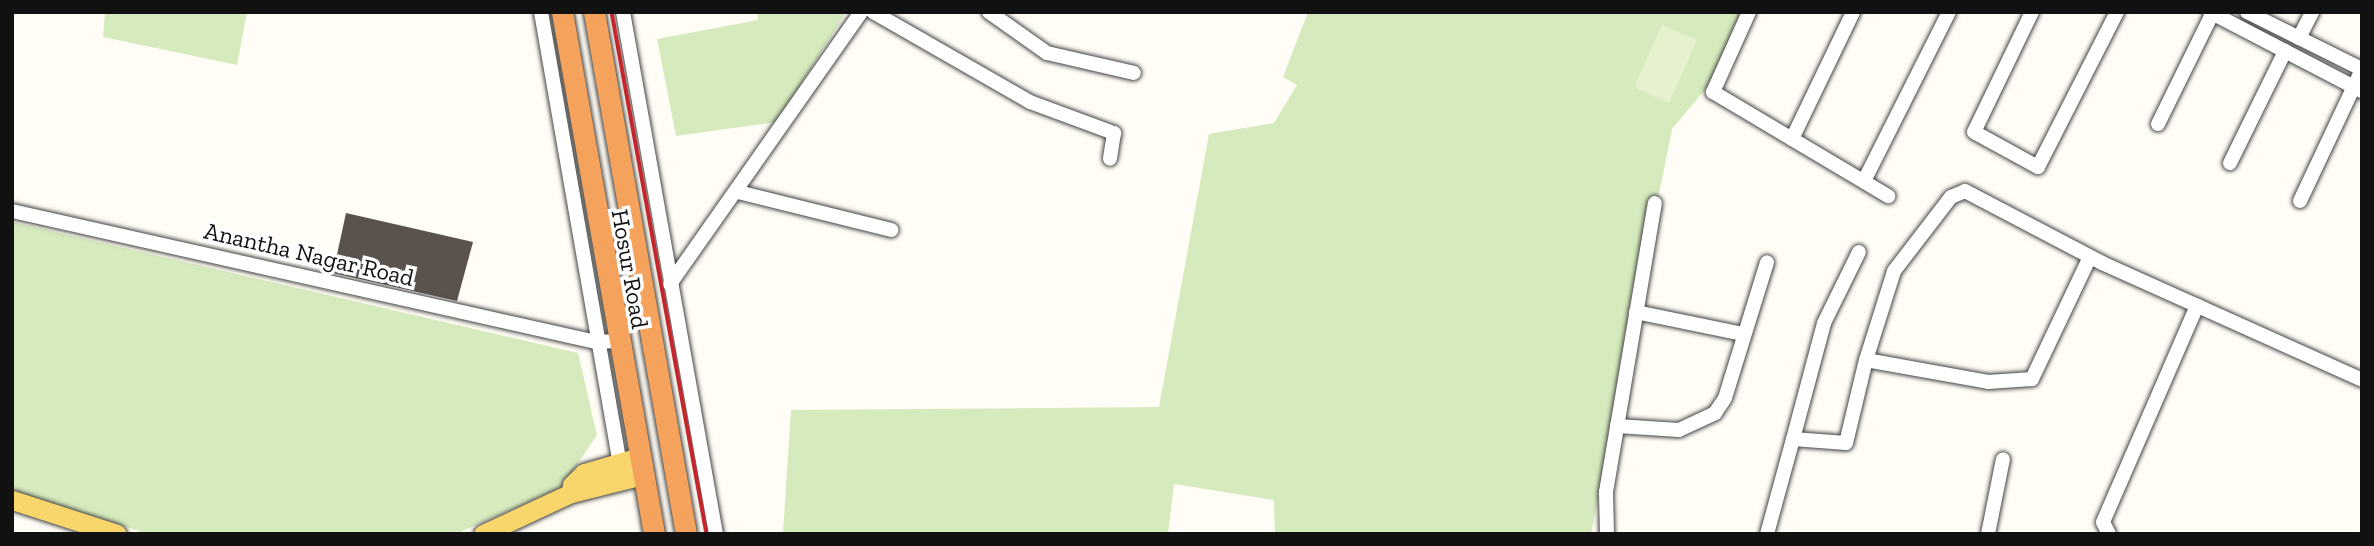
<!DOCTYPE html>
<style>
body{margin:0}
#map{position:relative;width:2374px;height:546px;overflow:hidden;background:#fffdf5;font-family:"Zilla Slab",serif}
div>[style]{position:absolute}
.green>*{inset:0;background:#d5ebbd}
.pitch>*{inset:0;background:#e6f2cf}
.building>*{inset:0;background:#5a524d}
.roads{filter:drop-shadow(0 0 2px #444) drop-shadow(0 0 2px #444)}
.minor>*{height:14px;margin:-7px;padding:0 7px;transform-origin:7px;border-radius:7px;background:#fff}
.major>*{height:19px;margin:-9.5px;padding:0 9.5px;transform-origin:9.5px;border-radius:9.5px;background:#f9d66b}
.highway>*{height:21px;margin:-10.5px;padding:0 10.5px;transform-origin:10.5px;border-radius:10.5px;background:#f5a25d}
.rail>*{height:3.5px;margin:-1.75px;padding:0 1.75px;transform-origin:1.75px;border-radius:1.75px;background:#c4262e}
span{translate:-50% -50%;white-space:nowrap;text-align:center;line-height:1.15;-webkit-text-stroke:7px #fff;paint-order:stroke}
.street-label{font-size:24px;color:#111}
.frame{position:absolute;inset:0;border:14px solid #111;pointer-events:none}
</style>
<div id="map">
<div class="green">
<div style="clip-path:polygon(105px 12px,247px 12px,237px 65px,103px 37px)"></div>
<div style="clip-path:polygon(757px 12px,846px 12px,777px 122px,676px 136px,657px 39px,758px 20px)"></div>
<div style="clip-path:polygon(1308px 12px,1743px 12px,1709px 85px,1672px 129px,1591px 534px,1275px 534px,1274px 500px,1174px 484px,1168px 534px,783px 532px,791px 410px,1159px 407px,1209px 134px,1274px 123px,1297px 85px,1283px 77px)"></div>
<div style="clip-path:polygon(12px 222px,578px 353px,597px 435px,562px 487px,456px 534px,148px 534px,12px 490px)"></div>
</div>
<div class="pitch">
<div style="clip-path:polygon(1662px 25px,1697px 40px,1669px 103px,1634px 87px)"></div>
</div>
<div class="building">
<div style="clip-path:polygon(346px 213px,473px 242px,457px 301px,333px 273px)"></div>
</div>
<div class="roads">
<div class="minor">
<div style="left:541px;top:12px;width:464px;rotate:80.1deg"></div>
<div style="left:623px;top:12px;width:530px;rotate:79.9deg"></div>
<div style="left:873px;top:12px;width:181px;rotate:29.8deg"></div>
<div style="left:1030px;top:102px;width:90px;rotate:20.3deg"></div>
<div style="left:1114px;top:133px;width:26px;rotate:99deg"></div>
<div style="left:989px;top:12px;width:71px;rotate:35.3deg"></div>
<div style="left:1047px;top:53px;width:89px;rotate:12.9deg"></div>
<div style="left:1749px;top:12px;width:88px;rotate:114.2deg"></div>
<div style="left:1713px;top:92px;width:204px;rotate:30.7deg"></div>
<div style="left:2032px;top:12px;width:133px;rotate:115.8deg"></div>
<div style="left:1974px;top:132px;width:73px;rotate:28.7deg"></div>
<div style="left:2038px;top:167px;width:174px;rotate:-63deg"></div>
<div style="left:2210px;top:12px;width:171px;rotate:27.5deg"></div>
<div style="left:2247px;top:12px;width:128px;rotate:26.4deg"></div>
<div style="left:2299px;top:38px;width:29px;rotate:-63deg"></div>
<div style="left:2158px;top:124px;width:125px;rotate:-63.8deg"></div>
<div style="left:1792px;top:139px;width:141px;rotate:-64.3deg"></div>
<div style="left:2230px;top:163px;width:125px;rotate:-63.8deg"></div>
<div style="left:1864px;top:181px;width:189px;rotate:-63.3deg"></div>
<div style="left:738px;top:192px;width:158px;rotate:13.9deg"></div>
<div style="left:2300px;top:201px;width:146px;rotate:-64.8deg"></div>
<div style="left:12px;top:211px;width:599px;rotate:12.64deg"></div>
<div style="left:596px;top:342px;width:21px;rotate:-3deg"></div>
<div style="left:670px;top:284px;width:332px;rotate:-54.9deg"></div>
<div style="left:1636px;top:312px;width:109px;rotate:11.6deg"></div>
<div style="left:1866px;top:360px;width:93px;rotate:-72.5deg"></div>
<div style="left:1894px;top:271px;width:93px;rotate:-52.4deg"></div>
<div style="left:1951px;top:197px;width:15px;rotate:-23deg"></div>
<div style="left:1965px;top:191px;width:155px;rotate:27.7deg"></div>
<div style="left:2102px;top:263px;width:285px;rotate:24.2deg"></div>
<div style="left:1617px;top:426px;width:62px;rotate:3.7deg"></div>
<div style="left:1679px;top:430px;width:40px;rotate:-25deg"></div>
<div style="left:1715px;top:413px;width:18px;rotate:-56deg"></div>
<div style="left:1725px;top:398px;width:142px;rotate:-72.8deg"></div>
<div style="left:1793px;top:439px;width:120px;rotate:-75deg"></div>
<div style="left:1824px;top:323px;width:79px;rotate:-63.8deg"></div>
<div style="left:1607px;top:534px;width:42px;rotate:-91.4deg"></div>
<div style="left:1606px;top:492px;width:293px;rotate:-80.4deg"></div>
<div style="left:1767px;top:534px;width:98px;rotate:-74.7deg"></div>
<div style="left:1793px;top:439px;width:53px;rotate:4.3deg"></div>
<div style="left:1846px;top:443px;width:85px;rotate:-76.5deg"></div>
<div style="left:1866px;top:360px;width:124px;rotate:10.2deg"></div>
<div style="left:1988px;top:382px;width:44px;rotate:-3.9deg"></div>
<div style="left:2032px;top:379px;width:135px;rotate:-64.6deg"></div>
<div style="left:1988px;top:534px;width:76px;rotate:-78.7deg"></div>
<div style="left:2109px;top:534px;width:13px;rotate:-117deg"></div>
<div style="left:2103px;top:522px;width:236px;rotate:-66.5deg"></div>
</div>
<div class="major">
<div style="left:571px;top:493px;width:8px;rotate:-83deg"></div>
<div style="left:572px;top:485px;width:17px;rotate:-45deg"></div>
<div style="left:584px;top:473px;width:57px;rotate:-16.2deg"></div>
<div style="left:12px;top:500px;width:110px;rotate:17.9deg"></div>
<div style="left:483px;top:534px;width:97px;rotate:-25deg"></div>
<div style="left:571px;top:493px;width:74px;rotate:-14deg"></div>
</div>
<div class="highway">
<div style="left:562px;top:12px;width:530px;rotate:80deg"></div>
<div style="left:594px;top:12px;width:530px;rotate:80deg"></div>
</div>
</div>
<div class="rail">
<div style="left:612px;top:12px;width:531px;rotate:79.69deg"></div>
</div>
<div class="street-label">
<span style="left:309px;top:254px;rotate:13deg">Anantha Nagar Road</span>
<span style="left:630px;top:269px;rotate:80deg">Hosur Road</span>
</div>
<div class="frame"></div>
</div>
